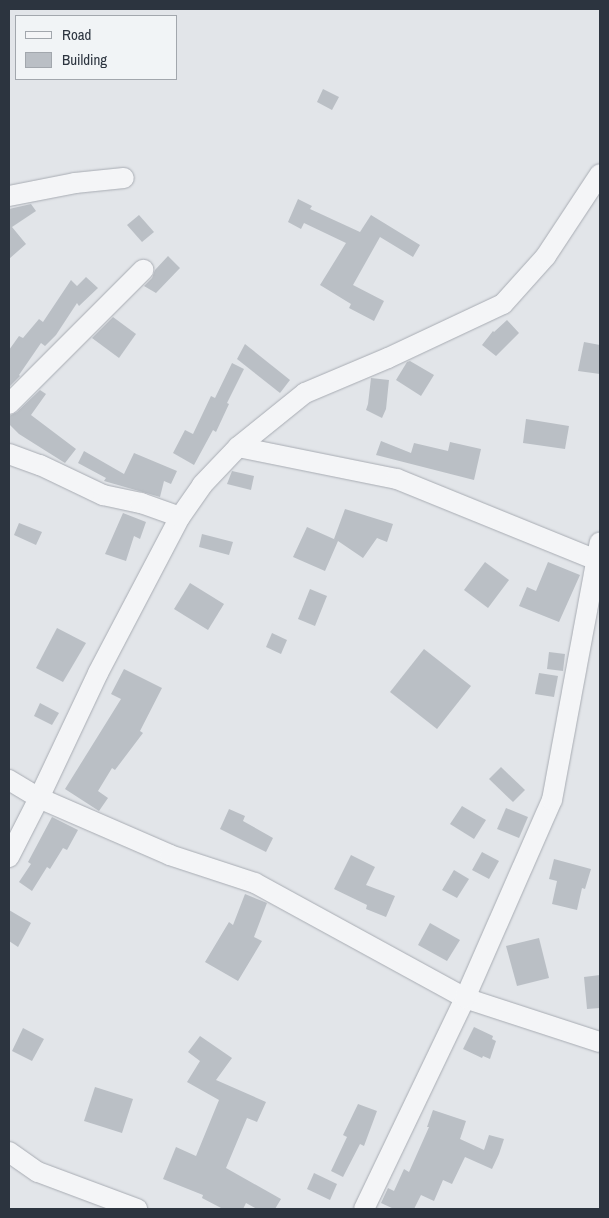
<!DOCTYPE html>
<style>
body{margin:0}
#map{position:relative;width:609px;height:1218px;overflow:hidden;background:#e2e5e9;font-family:"Archivo Narrow",sans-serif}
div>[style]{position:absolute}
.building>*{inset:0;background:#babfc5}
.roads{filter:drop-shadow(0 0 1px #a8acb3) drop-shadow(0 0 1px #a8acb3)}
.street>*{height:20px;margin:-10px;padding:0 10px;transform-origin:10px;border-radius:10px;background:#f4f5f7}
span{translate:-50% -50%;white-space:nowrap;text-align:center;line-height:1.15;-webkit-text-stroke:4px #f1f4f6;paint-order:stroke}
.frame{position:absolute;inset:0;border:10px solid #2c343f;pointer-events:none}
.legend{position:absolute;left:15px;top:15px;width:162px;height:65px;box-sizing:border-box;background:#f1f4f6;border:1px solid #a2a7ad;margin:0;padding:6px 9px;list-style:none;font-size:15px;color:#2c343f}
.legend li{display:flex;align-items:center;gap:10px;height:25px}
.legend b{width:25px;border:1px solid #a2a7ad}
</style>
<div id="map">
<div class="building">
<div style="clip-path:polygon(323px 89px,339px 97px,332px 110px,317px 102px)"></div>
<div style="clip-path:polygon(298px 199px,312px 206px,310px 209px,360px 232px,371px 215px,420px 245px,413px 257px,380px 237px,353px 285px,384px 301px,374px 321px,349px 308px,351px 304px,320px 285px,346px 243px,304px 223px,301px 229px,288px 222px)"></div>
<div style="clip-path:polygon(31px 204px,36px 211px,12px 227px,26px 244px,9px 259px,9px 209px)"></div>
<div style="clip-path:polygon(139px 215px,154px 232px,142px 242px,127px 225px)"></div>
<div style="clip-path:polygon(168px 256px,180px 268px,156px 293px,144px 286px,152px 278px,155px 270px)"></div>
<div style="clip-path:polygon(86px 277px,98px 288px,79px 306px,77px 303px,56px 335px,45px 346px,41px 343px,19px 375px,20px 376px,9px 387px,9px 350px,19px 336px,23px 338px,39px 319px,43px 322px,71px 280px,77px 286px)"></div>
<div style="clip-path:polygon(113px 317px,136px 334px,119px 358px,92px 338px)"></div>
<div style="clip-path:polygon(507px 320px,519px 333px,496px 356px,482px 345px,493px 331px,494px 332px)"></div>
<div style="clip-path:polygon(584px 342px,600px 345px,600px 374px,578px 371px)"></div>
<div style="clip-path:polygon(245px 344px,290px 380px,280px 393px,237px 359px)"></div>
<div style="clip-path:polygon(410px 361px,434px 375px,421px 396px,396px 380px,407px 362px)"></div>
<div style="clip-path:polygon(232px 363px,244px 369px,227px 403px,229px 404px,216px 432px,213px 430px,194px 465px,173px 453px,185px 430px,193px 434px,211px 396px,215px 398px)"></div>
<div style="clip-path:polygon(371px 378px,389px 380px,386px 409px,382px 418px,366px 410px,368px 404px)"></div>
<div style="clip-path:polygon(40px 390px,46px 394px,31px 415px,76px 449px,65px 463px,19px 434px,9px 424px,9px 416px,17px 412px)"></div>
<div style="clip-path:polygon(526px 419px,569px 426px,565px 449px,523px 443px)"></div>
<div style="clip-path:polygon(381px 441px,411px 453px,414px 443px,448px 451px,450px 442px,481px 449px,474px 480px,376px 455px)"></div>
<div style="clip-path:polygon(84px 451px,124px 474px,134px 453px,177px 471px,171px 484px,164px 481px,160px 497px,104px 481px,106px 478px,78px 463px)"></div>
<div style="clip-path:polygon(232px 471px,254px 476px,251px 490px,227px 484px)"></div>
<div style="clip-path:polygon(345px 509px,393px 524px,387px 542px,377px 538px,363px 558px,338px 541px,325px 571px,293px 557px,307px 527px,336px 540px,334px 539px)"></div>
<div style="clip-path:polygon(123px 513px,146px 522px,140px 539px,134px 536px,126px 561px,105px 554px)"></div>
<div style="clip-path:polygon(19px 523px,42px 532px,36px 545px,14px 535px)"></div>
<div style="clip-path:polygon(202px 534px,233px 542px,229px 555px,199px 547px)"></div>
<div style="clip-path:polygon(485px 562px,509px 580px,488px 608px,464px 590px)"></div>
<div style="clip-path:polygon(548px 562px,580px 575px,559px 622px,519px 606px,527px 587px,536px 591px)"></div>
<div style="clip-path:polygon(190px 583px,224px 604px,208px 630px,174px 609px)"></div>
<div style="clip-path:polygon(310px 589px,327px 596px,315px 626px,298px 619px)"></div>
<div style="clip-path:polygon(57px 628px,86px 643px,63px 682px,36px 668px)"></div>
<div style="clip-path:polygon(272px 633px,287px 640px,281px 654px,266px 647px)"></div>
<div style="clip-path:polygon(424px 649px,471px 686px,437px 729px,390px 692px)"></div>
<div style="clip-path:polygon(549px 652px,565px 654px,563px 671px,547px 669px)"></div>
<div style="clip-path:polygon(124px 669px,162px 688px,140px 731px,143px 733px,115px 770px,112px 768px,98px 791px,108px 798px,99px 811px,65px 789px,121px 699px,111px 694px)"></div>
<div style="clip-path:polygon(539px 673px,558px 676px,554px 697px,535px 694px)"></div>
<div style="clip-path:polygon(40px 703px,59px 713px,52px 725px,34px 716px)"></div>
<div style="clip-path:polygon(501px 767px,525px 790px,513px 802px,489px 779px)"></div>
<div style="clip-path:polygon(462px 806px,486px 820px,474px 839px,450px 824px)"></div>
<div style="clip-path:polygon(506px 808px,528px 817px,519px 838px,497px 829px)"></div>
<div style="clip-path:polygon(229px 809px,245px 816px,243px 821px,273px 838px,266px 852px,220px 829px)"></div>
<div style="clip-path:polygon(52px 817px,78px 830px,67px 850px,63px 848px,50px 869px,47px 867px,32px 891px,19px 882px,31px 864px,28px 862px)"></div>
<div style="clip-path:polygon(482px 852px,499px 861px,489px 879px,472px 870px)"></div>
<div style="clip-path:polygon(351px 855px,375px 867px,366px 885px,395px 896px,386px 917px,366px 909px,367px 905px,334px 889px)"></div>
<div style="clip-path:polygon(554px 859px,591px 869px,585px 889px,582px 888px,577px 910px,552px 904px,557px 881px,549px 879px)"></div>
<div style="clip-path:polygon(454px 870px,469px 879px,457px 898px,442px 890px)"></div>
<div style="clip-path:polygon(245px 894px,267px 903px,254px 937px,262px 941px,238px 981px,205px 962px,229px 922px,233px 925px)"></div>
<div style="clip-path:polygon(9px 910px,31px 923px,18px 947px,9px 941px)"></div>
<div style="clip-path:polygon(430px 923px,460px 940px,447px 961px,418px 945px)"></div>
<div style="clip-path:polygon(539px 938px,549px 978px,517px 986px,506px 946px)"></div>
<div style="clip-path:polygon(600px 975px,600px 1008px,587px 1009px,584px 977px)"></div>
<div style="clip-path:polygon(474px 1027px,493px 1036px,492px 1039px,496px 1041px,490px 1059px,483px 1056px,482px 1058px,463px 1049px)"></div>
<div style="clip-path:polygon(23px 1028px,44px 1039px,32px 1061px,12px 1051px)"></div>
<div style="clip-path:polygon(200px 1036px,232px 1058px,216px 1080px,266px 1102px,257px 1122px,247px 1118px,226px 1168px,281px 1199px,275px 1209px,257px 1209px,246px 1203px,243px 1209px,223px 1209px,202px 1198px,203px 1195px,163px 1179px,176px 1147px,196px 1156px,219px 1100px,187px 1082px,200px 1061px,188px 1052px)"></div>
<div style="clip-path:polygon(95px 1087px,133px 1099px,122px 1133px,84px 1121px)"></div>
<div style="clip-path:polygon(358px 1104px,377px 1111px,364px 1146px,360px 1144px,343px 1177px,331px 1171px,347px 1137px,343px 1135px)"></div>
<div style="clip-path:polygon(433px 1110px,466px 1121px,460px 1139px,484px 1150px,489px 1135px,504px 1139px,499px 1154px,492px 1169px,465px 1157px,452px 1184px,443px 1180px,434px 1201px,421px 1195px,414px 1209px,394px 1209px,381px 1203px,388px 1188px,394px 1191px,404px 1169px,409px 1172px,429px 1127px,427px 1127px)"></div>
<div style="clip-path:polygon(314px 1173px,337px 1184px,330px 1200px,307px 1189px)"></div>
</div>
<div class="roads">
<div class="street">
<div style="left:9px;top:196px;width:67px;rotate:-11.1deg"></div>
<div style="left:75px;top:183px;width:49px;rotate:-5.8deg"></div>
<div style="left:9px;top:404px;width:190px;rotate:-45deg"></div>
<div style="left:238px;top:447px;width:162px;rotate:11.4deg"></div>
<div style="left:397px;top:479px;width:215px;rotate:22.1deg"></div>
<div style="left:9px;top:454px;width:33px;rotate:20deg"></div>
<div style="left:40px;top:465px;width:70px;rotate:25.5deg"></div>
<div style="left:103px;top:495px;width:39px;rotate:12deg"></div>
<div style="left:141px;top:503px;width:41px;rotate:19.7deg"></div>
<div style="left:9px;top:780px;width:35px;rotate:31deg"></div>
<div style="left:39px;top:798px;width:143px;rotate:23.5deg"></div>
<div style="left:170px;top:855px;width:89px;rotate:18.2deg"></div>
<div style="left:255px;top:883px;width:239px;rotate:28.7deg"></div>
<div style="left:465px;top:998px;width:142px;rotate:18.1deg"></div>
<div style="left:9px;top:857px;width:66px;rotate:-63deg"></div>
<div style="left:39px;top:798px;width:138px;rotate:-64.7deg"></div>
<div style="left:98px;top:673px;width:176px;rotate:-62.3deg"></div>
<div style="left:180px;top:517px;width:39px;rotate:-55deg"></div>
<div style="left:202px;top:485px;width:52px;rotate:-46.5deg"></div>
<div style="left:238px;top:447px;width:86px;rotate:-38.9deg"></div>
<div style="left:305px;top:393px;width:90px;rotate:-22.9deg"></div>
<div style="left:388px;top:358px;width:127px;rotate:-25.2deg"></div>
<div style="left:503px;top:304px;width:64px;rotate:-48.1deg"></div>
<div style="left:546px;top:256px;width:98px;rotate:-56.6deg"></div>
<div style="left:9px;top:1152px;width:35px;rotate:35deg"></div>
<div style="left:38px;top:1172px;width:106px;rotate:20.5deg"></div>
<div style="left:364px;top:1209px;width:234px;rotate:-64.4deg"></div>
<div style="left:465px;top:998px;width:216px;rotate:-66.3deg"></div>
<div style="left:552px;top:800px;width:262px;rotate:-79.5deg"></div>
</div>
</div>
<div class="frame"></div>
<ul class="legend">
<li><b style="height:6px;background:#f4f5f7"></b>Road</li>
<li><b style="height:14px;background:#babfc5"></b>Building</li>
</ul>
</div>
